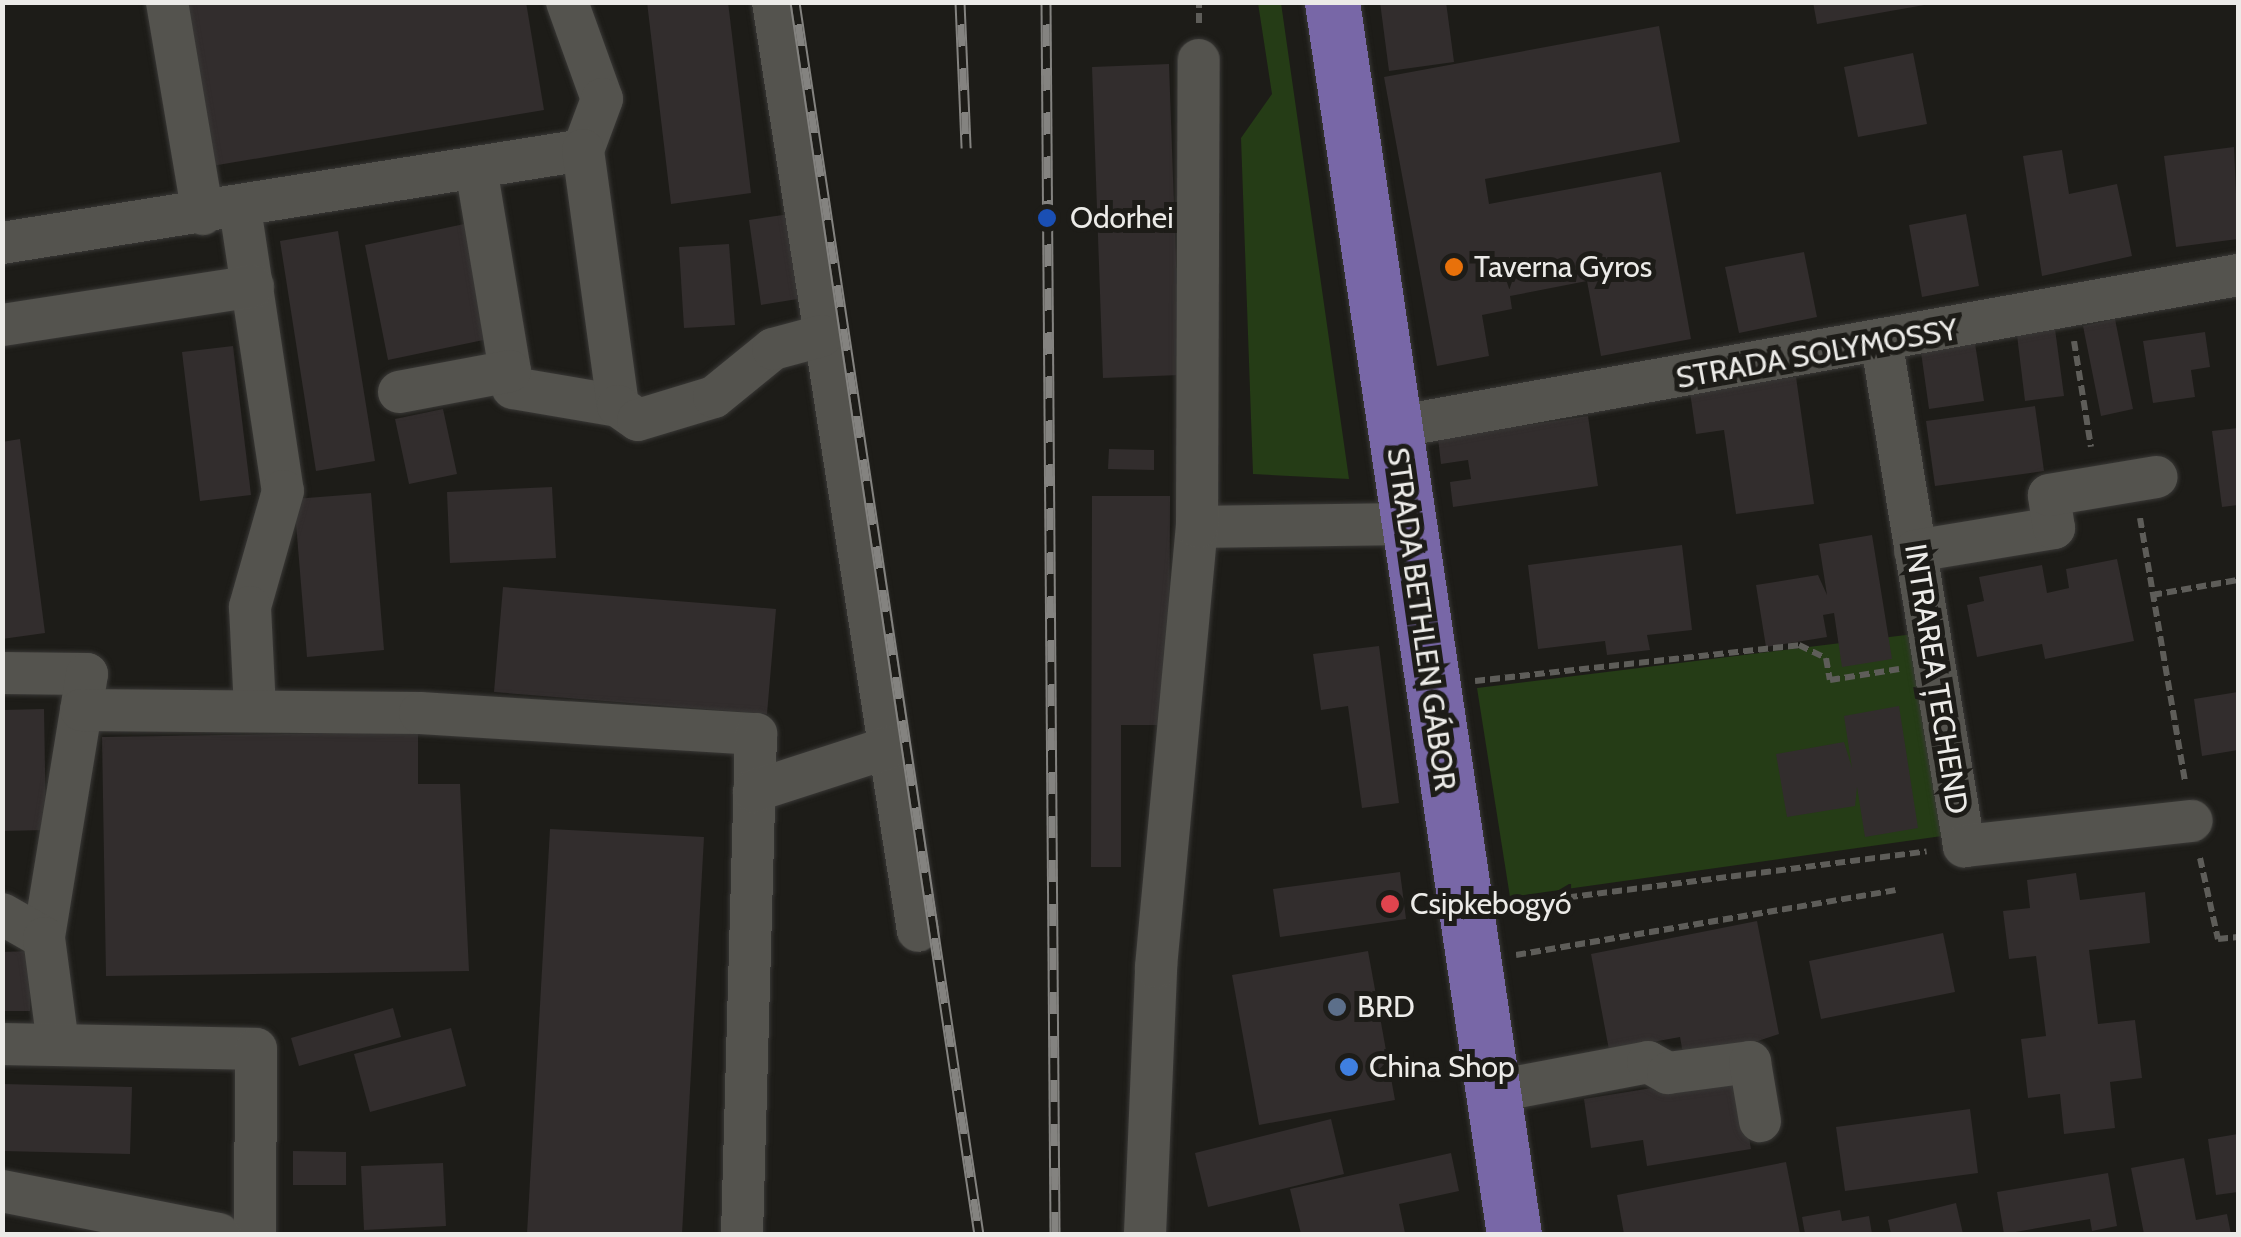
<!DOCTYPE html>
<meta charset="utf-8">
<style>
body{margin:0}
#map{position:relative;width:2241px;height:1237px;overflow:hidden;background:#1d1c18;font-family:Cabin,sans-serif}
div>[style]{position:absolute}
.green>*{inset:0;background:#253c16}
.building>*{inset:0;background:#322d2d}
.path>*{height:6px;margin-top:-3px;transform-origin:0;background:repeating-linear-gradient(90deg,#5e5d59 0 10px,transparent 0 15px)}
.roads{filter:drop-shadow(0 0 2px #393836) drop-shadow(0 0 2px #393836)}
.minor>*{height:42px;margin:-21px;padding:0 21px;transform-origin:21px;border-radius:21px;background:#54534e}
.major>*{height:55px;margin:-27.5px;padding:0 27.5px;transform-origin:27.5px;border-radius:27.5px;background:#7867a7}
.rail>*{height:11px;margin-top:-5.5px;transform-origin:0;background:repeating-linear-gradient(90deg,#1d1c18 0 22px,#848380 0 44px);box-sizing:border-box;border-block:2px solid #848380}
.dots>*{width:28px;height:28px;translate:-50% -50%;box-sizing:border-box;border:5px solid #1d1c18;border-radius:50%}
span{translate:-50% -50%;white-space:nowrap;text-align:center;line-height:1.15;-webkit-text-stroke:10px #1d1c18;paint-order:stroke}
.poi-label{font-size:30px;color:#ecebe8}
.left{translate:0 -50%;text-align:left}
.street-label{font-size:30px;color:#ecebe8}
.frame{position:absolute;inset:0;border:5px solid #ecebe8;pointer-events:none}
</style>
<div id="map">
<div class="green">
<div style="clip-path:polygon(1258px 3px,1281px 3px,1349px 479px,1253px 474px,1241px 138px,1272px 94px)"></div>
<div style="clip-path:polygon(1914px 634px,1942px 836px,1510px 897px,1477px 688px)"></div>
</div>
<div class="building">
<div style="clip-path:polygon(179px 2px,526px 2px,544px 110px,206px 167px)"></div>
<div style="clip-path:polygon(647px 2px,728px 2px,751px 193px,671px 204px)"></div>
<div style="clip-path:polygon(1380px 2px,1446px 2px,1454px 62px,1389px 71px)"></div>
<div style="clip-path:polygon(1813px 2px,1930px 2px,1930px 4px,1817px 24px)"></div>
<div style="clip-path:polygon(1659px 26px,1680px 142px,1485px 179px,1489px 204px,1661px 172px,1691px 339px,1601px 356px,1587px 281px,1510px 296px,1512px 309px,1482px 315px,1489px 356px,1437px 366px,1384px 77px)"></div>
<div style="clip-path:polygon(1913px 53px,1927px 124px,1858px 137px,1844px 67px)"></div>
<div style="clip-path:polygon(1169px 64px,1180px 375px,1103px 378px,1092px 67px)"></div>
<div style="clip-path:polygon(2234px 147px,2238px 239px,2176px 247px,2164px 156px)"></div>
<div style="clip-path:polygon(2062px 150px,2069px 194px,2117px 184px,2132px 256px,2042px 276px,2023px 156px)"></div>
<div style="clip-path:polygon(797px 213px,810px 297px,761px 305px,749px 220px)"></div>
<div style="clip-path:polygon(1966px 214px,1979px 286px,1922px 297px,1909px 225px)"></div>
<div style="clip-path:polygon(469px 223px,493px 338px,388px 360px,365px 245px)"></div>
<div style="clip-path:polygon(338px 231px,375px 461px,316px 471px,280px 241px)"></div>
<div style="clip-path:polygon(729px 244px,735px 325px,684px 328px,679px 247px)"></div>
<div style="clip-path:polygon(1804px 252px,1817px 317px,1739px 333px,1725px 267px)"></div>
<div style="clip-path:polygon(2115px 319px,2133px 409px,2101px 416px,2083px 326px)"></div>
<div style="clip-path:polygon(2055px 329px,2064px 396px,2025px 401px,2017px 335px)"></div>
<div style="clip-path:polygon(2205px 332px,2210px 367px,2191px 370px,2195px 397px,2153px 403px,2143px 341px)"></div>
<div style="clip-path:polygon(1974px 337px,1984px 401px,1929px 409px,1920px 345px)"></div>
<div style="clip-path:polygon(233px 346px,251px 495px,200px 501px,182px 352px)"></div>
<div style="clip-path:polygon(1796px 377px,1814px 504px,1736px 514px,1724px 430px,1696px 434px,1690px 392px)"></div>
<div style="clip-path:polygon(2035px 406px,2044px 471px,1935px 486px,1926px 421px)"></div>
<div style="clip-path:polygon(443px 409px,457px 474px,409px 484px,395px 419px)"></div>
<div style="clip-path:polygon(1588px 416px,1598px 486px,1453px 507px,1450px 482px,1471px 479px,1468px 460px,1441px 464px,1438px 438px)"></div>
<div style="clip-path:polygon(2238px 428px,2238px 505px,2222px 507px,2212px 431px)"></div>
<div style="clip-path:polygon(20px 439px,45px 633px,2px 639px,2px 442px)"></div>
<div style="clip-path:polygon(1109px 449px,1154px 450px,1154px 470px,1108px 469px)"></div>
<div style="clip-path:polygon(552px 487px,556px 558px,450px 563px,447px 492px)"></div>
<div style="clip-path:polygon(371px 493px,384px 650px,307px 657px,294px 499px)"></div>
<div style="clip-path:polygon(1092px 496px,1170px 496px,1169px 725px,1121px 725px,1121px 867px,1091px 867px)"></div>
<div style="clip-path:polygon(1872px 535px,1892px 659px,1842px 667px,1834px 613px,1823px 615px,1827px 637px,1766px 647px,1756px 585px,1818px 575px,1827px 595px,1819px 544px)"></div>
<div style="clip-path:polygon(1682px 545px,1692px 630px,1647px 635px,1650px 650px,1607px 655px,1605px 641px,1538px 649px,1528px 565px)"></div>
<div style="clip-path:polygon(2117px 559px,2134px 641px,2045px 659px,2042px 644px,1977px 657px,1967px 605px,1984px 601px,1979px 577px,2042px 565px,2047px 593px,2069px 588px,2066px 569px)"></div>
<div style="clip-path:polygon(503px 587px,776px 609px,767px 714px,494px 692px)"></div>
<div style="clip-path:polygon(1379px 646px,1399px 803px,1362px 808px,1348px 706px,1321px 710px,1313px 654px)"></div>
<div style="clip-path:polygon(2238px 692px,2238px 750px,2202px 756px,2194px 699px)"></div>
<div style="clip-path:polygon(1899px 706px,1918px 828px,1865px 837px,1857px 787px,1855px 806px,1787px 817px,1776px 754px,1844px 742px,1852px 768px,1844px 716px)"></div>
<div style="clip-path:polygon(44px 709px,46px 830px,2px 831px,2px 710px)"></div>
<div style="clip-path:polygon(418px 732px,418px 784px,460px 784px,469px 971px,106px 976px,102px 737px)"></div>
<div style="clip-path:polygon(550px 829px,704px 837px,682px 1234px,527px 1234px)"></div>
<div style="clip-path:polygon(1400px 872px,1406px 919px,1280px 937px,1273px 889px)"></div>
<div style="clip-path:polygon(2076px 873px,2080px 900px,2145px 892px,2150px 943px,2089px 950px,2098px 1024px,2135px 1020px,2142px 1078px,2110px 1082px,2115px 1128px,2064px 1134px,2060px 1094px,2028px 1098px,2021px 1039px,2046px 1036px,2036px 956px,2009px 959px,2003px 911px,2030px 908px,2027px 880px)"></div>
<div style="clip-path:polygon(1757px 921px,1779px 1034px,1685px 1065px,1680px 1037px,1609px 1050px,1591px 954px)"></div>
<div style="clip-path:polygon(1943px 933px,1955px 992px,1821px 1019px,1809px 961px)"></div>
<div style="clip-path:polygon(30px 951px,30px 1011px,2px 1011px,2px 952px)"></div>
<div style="clip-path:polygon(1368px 951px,1395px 1100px,1259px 1125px,1232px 975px)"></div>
<div style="clip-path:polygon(393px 1008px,401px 1037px,299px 1066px,291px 1038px)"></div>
<div style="clip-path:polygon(451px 1028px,466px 1086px,370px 1112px,354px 1054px)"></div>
<div style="clip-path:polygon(1738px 1074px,1751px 1149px,1647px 1166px,1643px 1140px,1591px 1148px,1584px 1099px)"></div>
<div style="clip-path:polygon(2px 1084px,132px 1087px,130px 1154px,2px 1151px)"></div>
<div style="clip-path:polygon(1970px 1109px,1978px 1173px,1845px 1191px,1836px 1127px)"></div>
<div style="clip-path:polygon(1331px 1119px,1344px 1174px,1208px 1207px,1195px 1153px)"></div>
<div style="clip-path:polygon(2238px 1134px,2238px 1192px,2216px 1195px,2208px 1139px)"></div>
<div style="clip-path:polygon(293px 1151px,346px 1152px,346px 1185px,293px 1185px)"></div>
<div style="clip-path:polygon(1451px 1153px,1459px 1191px,1399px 1204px,1405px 1233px,1301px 1234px,1290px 1189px)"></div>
<div style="clip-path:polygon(2184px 1158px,2196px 1220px,2227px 1214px,2231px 1234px,2144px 1234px,2131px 1168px)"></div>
<div style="clip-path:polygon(1786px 1162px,1800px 1234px,1624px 1234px,1617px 1195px)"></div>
<div style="clip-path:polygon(443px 1163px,446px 1226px,364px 1230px,361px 1166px)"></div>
<div style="clip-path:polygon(2108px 1173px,2117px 1226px,2092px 1231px,2090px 1219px,2004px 1234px,1997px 1192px)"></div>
<div style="clip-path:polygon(1956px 1203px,1963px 1234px,1891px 1234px,1888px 1220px)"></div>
<div style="clip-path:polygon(1840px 1210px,1842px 1221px,1869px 1216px,1872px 1234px,1805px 1234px,1802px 1217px)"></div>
</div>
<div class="path">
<div style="left:1199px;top:23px;width:21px;rotate:-90deg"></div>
<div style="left:2074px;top:341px;width:107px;rotate:80.9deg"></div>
<div style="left:2140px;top:518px;width:268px;rotate:80.3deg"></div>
<div style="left:2152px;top:595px;width:87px;rotate:-9.9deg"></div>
<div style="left:1475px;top:681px;width:326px;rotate:-6.3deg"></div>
<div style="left:1799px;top:645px;width:30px;rotate:26deg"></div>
<div style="left:1826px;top:658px;width:22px;rotate:80deg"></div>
<div style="left:1830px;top:680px;width:70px;rotate:-9.1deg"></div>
<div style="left:2200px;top:858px;width:83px;rotate:77.5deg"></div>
<div style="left:2218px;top:939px;width:20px;rotate:-6deg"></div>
<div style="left:1508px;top:905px;width:422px;rotate:-7.3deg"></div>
<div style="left:1516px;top:955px;width:385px;rotate:-9.7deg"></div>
</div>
<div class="roads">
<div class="minor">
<div style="left:167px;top:2px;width:215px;rotate:80.4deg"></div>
<div style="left:567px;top:2px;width:103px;rotate:70.2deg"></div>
<div style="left:602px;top:99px;width:54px;rotate:110.4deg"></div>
<div style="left:773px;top:2px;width:940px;rotate:81.13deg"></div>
<div style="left:476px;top:168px;width:223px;rotate:80.5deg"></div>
<div style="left:513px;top:388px;width:107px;rotate:9.7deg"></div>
<div style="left:240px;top:208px;width:286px;rotate:81.4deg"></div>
<div style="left:283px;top:491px;width:121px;rotate:105.9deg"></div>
<div style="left:250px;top:607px;width:104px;rotate:87.2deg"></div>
<div style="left:2px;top:243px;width:588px;rotate:-9.09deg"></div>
<div style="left:583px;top:150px;width:258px;rotate:82.2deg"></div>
<div style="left:618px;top:406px;width:24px;rotate:35deg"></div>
<div style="left:638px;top:420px;width:79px;rotate:-16.8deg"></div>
<div style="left:714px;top:397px;width:76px;rotate:-39.1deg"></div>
<div style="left:773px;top:349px;width:50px;rotate:-15.2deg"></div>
<div style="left:2px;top:325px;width:254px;rotate:-8.8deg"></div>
<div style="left:1882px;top:345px;width:508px;rotate:80.7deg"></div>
<div style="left:1964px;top:846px;width:229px;rotate:-6.3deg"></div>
<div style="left:399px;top:392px;width:113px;rotate:-10.7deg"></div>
<div style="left:1395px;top:427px;width:857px;rotate:-10.22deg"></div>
<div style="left:1197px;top:527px;width:206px;rotate:-0.8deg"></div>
<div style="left:1915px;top:551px;width:141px;rotate:-9.4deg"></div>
<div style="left:2054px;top:528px;width:33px;rotate:-99deg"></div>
<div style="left:2049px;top:495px;width:109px;rotate:-9.5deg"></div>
<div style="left:2px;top:673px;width:85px;rotate:0.7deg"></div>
<div style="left:87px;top:674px;width:267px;rotate:99.3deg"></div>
<div style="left:81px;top:710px;width:339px;rotate:0.5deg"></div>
<div style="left:420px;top:713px;width:337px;rotate:3.6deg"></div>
<div style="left:756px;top:734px;width:500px;rotate:91.6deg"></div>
<div style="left:754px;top:791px;width:140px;rotate:-17.9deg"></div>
<div style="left:2px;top:914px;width:48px;rotate:29.7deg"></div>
<div style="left:44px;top:938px;width:108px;rotate:82.5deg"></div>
<div style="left:2px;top:1044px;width:254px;rotate:1.1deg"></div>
<div style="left:256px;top:1049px;width:185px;rotate:90.3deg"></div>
<div style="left:1491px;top:1092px;width:160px;rotate:-10.8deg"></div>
<div style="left:1648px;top:1062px;width:23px;rotate:29deg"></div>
<div style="left:1668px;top:1073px;width:83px;rotate:-7.6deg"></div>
<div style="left:1750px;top:1062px;width:60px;rotate:80.4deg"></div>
<div style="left:2px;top:1191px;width:221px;rotate:11.2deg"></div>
<div style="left:1145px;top:1234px;width:267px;rotate:-87.6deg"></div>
<div style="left:1156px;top:967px;width:442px;rotate:-84.7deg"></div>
<div style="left:1197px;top:527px;width:467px;rotate:-89.8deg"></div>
</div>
<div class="major">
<div style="left:1332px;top:2px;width:1245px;rotate:81.6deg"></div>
</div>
</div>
<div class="rail">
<div style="left:795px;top:2px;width:1246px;rotate:81.51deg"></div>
<div style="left:960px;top:2px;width:146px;rotate:87.6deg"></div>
<div style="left:1046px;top:2px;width:1232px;rotate:89.58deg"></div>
</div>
<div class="dots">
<div style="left:1047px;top:218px;background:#1a4fb4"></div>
<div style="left:1454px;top:267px;background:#e8710a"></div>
<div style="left:1390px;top:904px;background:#e0444e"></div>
<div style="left:1337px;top:1007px;background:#5c6f8a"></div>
<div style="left:1349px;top:1067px;background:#3f7fe0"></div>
</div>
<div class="poi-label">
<span class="left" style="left:1070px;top:218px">Odorhei</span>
<span class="left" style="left:1474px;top:267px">Taverna Gyros</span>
<span class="left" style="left:1410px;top:904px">Csipkebogyó</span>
<span class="left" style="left:1357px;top:1007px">BRD</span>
<span class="left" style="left:1369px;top:1067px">China Shop</span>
</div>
<div class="street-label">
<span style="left:1817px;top:354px;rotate:-10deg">STRADA SOLYMOSSY</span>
<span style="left:1421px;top:619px;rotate:82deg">STRADA BETHLEN GÁBOR</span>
<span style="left:1936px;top:679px;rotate:81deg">INTRAREA ȚECHEND</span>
</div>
<div class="frame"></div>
</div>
